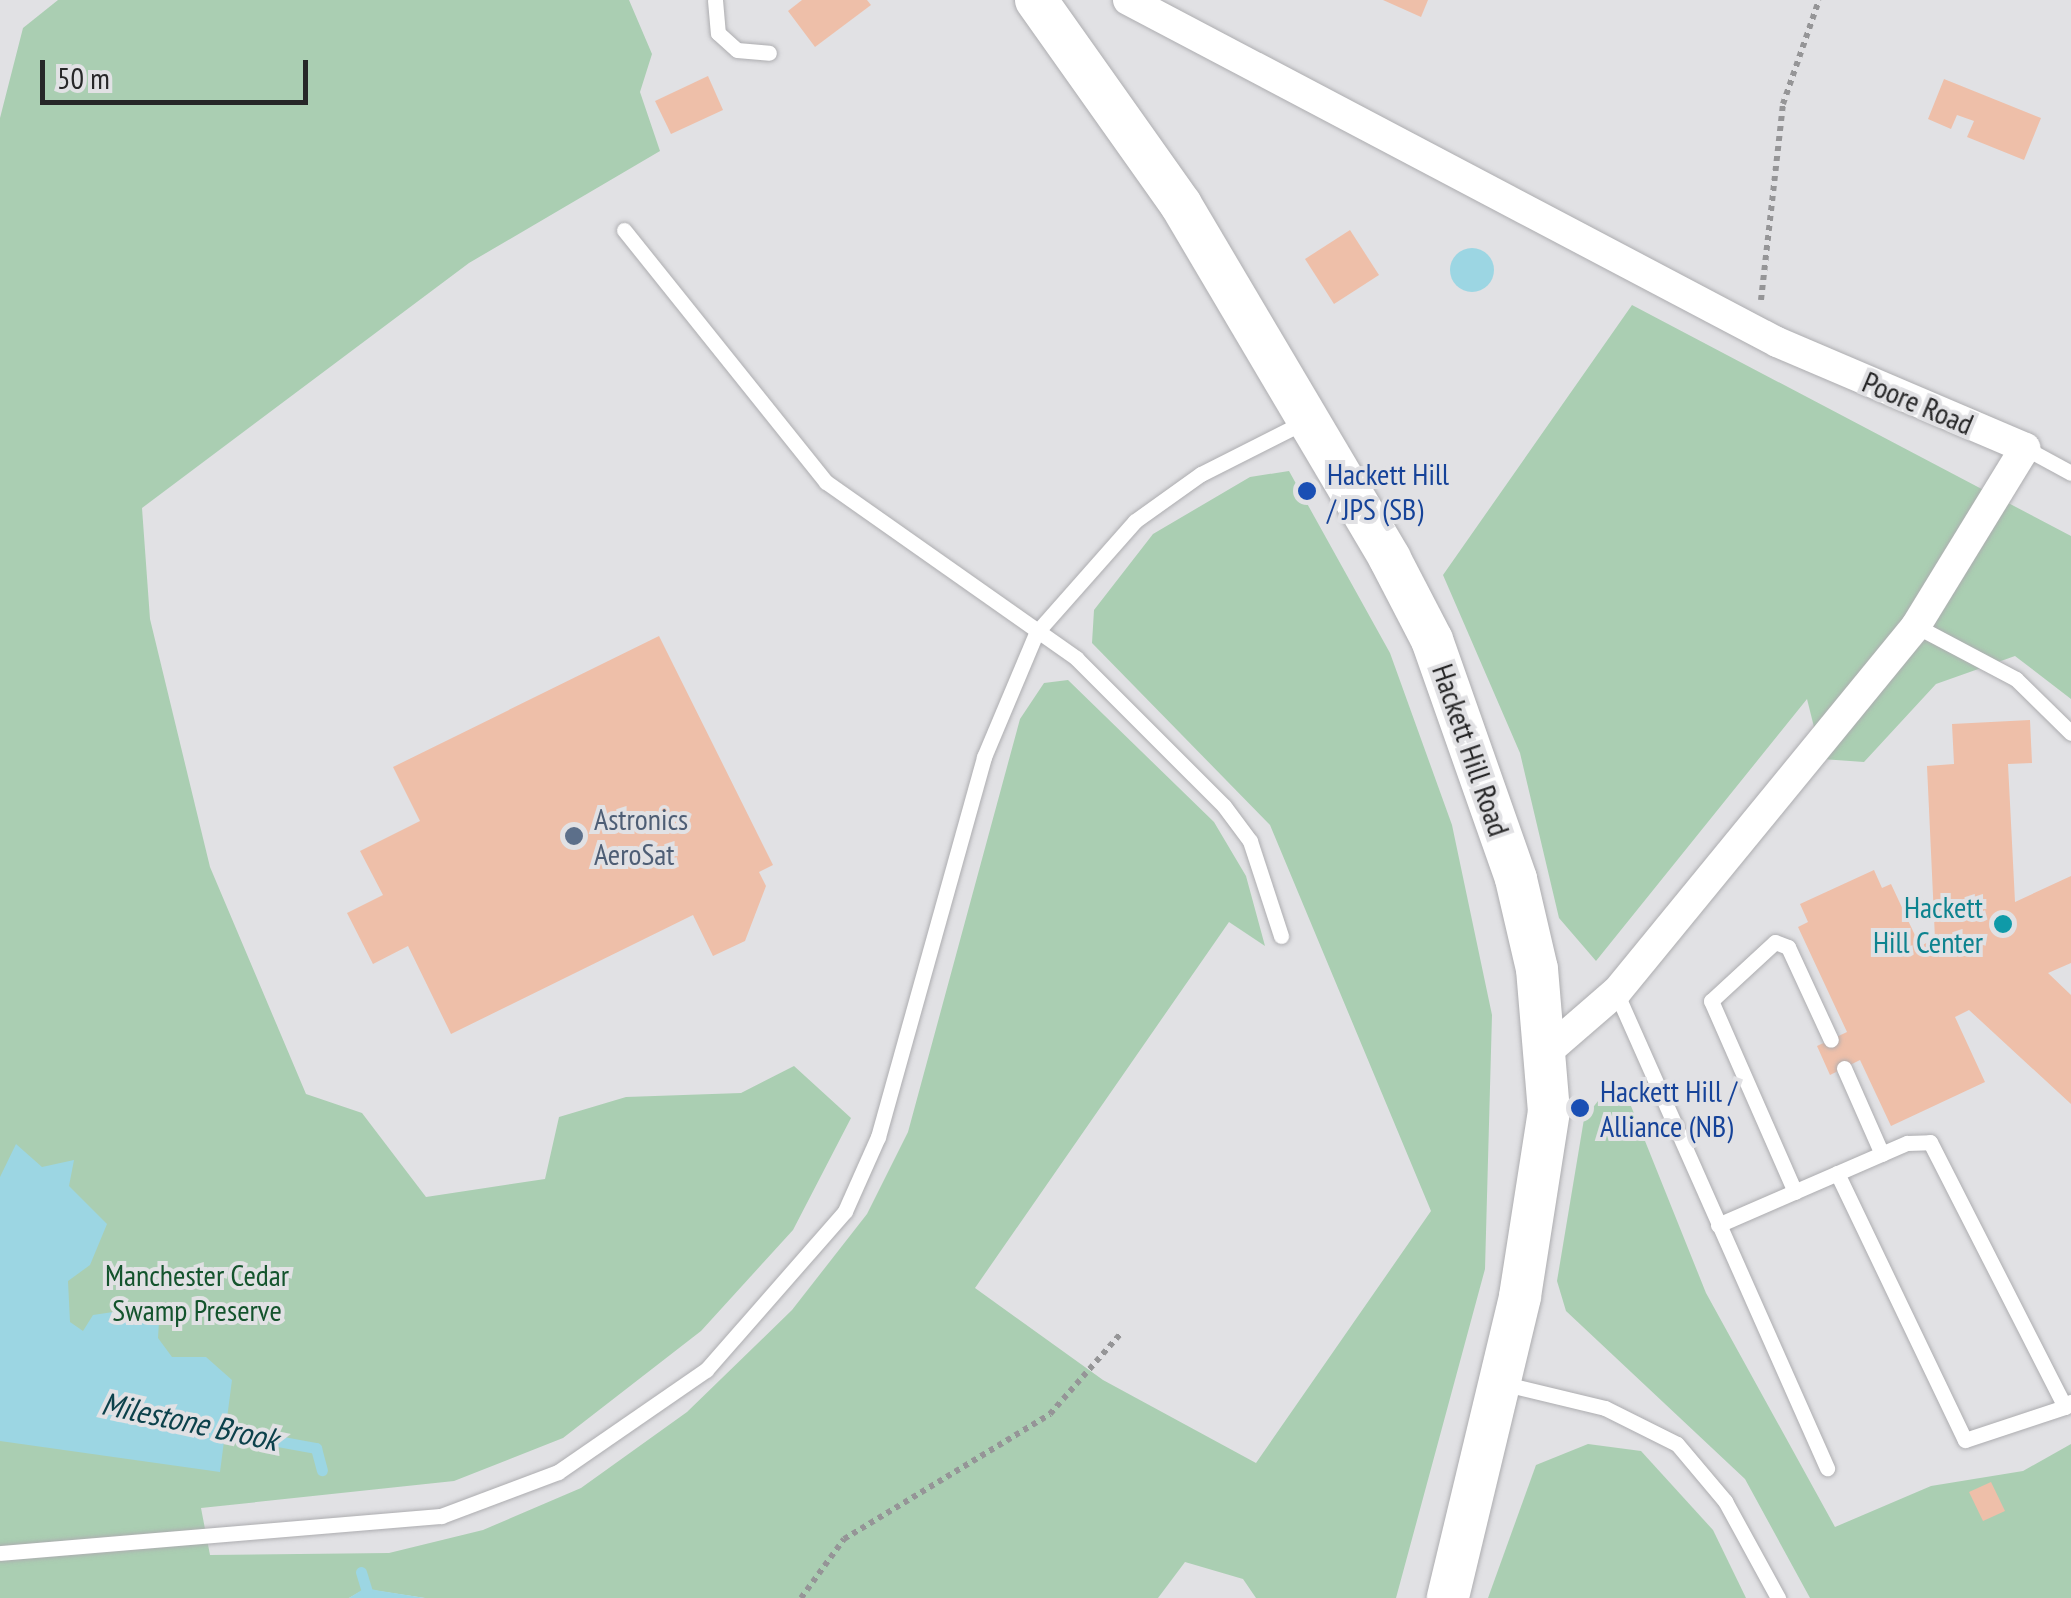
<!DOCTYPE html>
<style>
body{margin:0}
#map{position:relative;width:2071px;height:1598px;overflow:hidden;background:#e1e1e4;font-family:"PT Sans Narrow",sans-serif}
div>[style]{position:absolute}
.green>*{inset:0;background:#aaceb2}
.water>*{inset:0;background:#9cd6e3}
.round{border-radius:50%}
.stream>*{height:11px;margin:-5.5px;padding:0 5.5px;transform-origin:5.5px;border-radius:5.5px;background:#9cd6e3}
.building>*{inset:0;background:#eebfa9}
.path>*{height:6px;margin-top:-3px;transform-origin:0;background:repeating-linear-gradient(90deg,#959597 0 5px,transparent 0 10px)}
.roads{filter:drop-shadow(0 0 2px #adadb0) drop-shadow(0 0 2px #adadb0)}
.lane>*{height:15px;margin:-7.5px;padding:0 7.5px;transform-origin:7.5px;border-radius:7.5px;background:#fff}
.street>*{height:30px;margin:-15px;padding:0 15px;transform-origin:15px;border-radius:15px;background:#fff}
.secondary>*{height:42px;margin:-21px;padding:0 21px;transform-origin:21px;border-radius:21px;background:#fff}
.dots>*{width:28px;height:28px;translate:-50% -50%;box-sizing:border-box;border:5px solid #e1e1e4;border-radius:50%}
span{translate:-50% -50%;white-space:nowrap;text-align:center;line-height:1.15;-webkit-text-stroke:8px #e1e1e4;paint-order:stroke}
.street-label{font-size:30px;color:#272728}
.transit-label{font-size:30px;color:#164399}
.left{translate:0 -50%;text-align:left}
.service-label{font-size:30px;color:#4e5e75}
.culture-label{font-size:30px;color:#0d838f}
.right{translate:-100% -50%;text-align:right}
.park-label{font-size:30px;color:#14542d}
.water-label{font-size:32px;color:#0c414b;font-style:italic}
.scale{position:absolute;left:40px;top:60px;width:268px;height:45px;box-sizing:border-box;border:5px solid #272728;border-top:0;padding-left:12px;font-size:30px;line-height:35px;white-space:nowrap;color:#272728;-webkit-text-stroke:8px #e1e1e4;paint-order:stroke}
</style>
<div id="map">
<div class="green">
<div style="clip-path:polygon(58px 0,629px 0,652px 54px,640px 92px,660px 151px,469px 263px,142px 508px,150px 619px,210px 867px,306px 1094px,362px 1113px,426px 1197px,545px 1179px,559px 1117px,626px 1097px,741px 1093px,794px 1066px,851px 1118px,793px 1230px,701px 1331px,563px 1438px,454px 1481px,201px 1508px,210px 1555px,389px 1553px,483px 1530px,581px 1488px,687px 1412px,792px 1310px,867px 1214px,908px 1132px,1020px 719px,1044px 683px,1068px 680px,1214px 822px,1246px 876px,1265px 946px,1229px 922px,975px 1288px,1103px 1380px,1256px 1463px,1431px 1211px,1270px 825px,1092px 643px,1094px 610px,1153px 534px,1250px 477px,1289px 471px,1390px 653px,1452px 825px,1492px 1015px,1485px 1269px,1396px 1598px,1256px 1598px,1243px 1579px,1185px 1562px,1158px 1598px,425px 1598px,365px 1589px,349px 1598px,0 1598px,0 118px,23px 28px)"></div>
<div style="clip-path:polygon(1632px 305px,2071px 536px,2071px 699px,2015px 656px,1936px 684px,1864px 762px,1822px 759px,1807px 699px,1596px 961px,1559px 918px,1520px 753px,1443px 575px)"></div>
<div style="clip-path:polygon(1605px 1092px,1631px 1106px,1706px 1293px,1835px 1527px,1931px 1486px,2023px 1471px,2071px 1444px,2071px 1598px,1810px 1598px,1745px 1479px,1566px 1311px,1557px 1281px,1584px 1119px)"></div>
<div style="clip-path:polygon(1588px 1444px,1641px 1451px,1713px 1530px,1746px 1598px,1488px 1598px,1536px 1465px)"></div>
</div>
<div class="water">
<div class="round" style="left:1450px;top:248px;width:44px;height:44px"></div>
<div style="clip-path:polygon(16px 1144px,42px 1167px,74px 1160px,69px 1186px,107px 1224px,90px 1265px,68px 1281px,70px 1322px,83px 1331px,93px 1315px,160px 1305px,158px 1338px,172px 1357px,206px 1357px,232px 1380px,220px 1472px,0 1441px,0 1177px)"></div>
<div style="clip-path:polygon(365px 1588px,381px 1591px,425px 1598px,349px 1598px)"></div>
</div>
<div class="stream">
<div style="left:212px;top:1429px;width:106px;rotate:10.4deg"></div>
<div style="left:316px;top:1448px;width:23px;rotate:75deg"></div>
<div style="left:361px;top:1572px;width:27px;rotate:73deg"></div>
</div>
<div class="building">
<div style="clip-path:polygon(802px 0,867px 0,871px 5px,815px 47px,788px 11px)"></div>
<div style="clip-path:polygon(1383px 0,1428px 0,1421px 17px)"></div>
<div style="clip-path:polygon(708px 76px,723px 110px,671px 134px,655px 101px)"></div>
<div style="clip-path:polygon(1944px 79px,2041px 118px,2024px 160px,1967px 137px,1974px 121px,1957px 115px,1951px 129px,1928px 119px)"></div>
<div style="clip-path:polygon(1350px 230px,1379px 275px,1334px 304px,1305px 259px)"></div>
<div style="clip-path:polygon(659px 636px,773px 865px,759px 872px,766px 886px,745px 941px,713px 956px,693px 915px,451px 1034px,408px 946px,373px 964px,347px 913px,383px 895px,360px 851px,420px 821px,393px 767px)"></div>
<div style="clip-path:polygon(2030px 720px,2032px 763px,2008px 764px,2015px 902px,2071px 876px,2071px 963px,2048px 973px,2071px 995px,2071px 1104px,1969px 1010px,1955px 1017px,1985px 1082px,1891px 1126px,1860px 1060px,1830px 1075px,1817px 1046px,1847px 1032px,1798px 927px,1808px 922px,1800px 904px,1874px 870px,1882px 888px,1891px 884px,1920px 946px,1935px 939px,1927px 766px,1954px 764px,1952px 724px)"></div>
<div style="clip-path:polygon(1991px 1482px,2005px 1511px,1983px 1521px,1969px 1492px)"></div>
</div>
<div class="path">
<div style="left:1761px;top:300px;width:197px;rotate:-83.6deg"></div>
<div style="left:1783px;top:104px;width:110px;rotate:-70.9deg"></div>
<div style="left:801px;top:1598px;width:73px;rotate:-53.9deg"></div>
<div style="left:844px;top:1539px;width:241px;rotate:-31.2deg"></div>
<div style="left:1050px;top:1414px;width:109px;rotate:-48.7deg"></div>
</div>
<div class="roads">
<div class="lane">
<div style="left:715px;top:0;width:33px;rotate:85deg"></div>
<div style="left:718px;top:33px;width:25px;rotate:42deg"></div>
<div style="left:737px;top:50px;width:32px;rotate:5deg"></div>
<div style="left:624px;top:230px;width:323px;rotate:51.3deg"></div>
<div style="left:826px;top:482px;width:306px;rotate:35.1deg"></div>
<div style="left:1076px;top:658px;width:209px;rotate:45deg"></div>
<div style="left:1224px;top:806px;width:44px;rotate:53.4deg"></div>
<div style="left:1250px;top:841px;width:100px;rotate:71.9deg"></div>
<div style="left:2025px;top:448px;width:52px;rotate:28.5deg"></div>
<div style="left:1916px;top:626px;width:113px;rotate:27.9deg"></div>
<div style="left:2016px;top:679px;width:77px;rotate:44.5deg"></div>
<div style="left:1616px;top:992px;width:521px;rotate:66.09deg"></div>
<div style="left:1844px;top:1068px;width:94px;rotate:66.2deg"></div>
<div style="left:1837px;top:1173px;width:296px;rotate:64.4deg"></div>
<div style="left:1965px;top:1440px;width:105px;rotate:-18.3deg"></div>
<div style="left:1795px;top:1192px;width:209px;rotate:-113.7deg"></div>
<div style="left:1711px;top:1001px;width:87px;rotate:-42.7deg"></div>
<div style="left:1775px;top:942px;width:14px;rotate:21deg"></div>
<div style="left:1788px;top:947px;width:102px;rotate:65.2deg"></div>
<div style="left:1718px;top:1225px;width:206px;rotate:-23.5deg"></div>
<div style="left:1907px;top:1143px;width:23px;rotate:-2deg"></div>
<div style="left:1930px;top:1142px;width:297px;rotate:63deg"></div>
<div style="left:2065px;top:1407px;width:8px;rotate:-40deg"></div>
<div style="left:1501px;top:1383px;width:107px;rotate:13.5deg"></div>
<div style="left:1605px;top:1408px;width:80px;rotate:26.6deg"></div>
<div style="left:1677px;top:1444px;width:75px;rotate:49.9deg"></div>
<div style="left:1725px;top:1501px;width:111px;rotate:61.3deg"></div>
<div style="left:0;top:1553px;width:443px;rotate:-4.8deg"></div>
<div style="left:441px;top:1516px;width:125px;rotate:-20.6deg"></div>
<div style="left:558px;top:1472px;width:180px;rotate:-34.6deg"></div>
<div style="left:706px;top:1370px;width:211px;rotate:-48.8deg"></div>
<div style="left:845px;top:1211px;width:81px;rotate:-66deg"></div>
<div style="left:878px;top:1137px;width:395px;rotate:-74.4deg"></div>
<div style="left:984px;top:757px;width:134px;rotate:-67.2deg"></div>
<div style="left:1036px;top:633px;width:149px;rotate:-48.5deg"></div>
<div style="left:1135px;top:521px;width:81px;rotate:-35.5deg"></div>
<div style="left:1201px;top:474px;width:118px;rotate:-26.8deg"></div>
</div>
<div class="street">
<div style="left:1128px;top:0;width:734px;rotate:27.79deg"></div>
<div style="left:1777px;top:342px;width:270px;rotate:23.1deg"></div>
<div style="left:2025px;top:448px;width:209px;rotate:121.5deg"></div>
<div style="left:1916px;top:626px;width:473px;rotate:129.3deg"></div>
<div style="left:1616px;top:992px;width:90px;rotate:139.1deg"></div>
</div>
<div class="secondary">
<div style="left:1036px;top:0;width:251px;rotate:54.7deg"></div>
<div style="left:1181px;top:205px;width:411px;rotate:59.4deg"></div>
<div style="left:1390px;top:559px;width:91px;rotate:62.6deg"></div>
<div style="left:1432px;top:640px;width:253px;rotate:70.6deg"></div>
<div style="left:1516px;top:879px;width:92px;rotate:76.9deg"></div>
<div style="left:1537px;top:969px;width:143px;rotate:85.2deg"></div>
<div style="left:1549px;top:1111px;width:188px;rotate:98.9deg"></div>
<div style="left:1520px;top:1297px;width:309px;rotate:103.5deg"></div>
</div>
</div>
<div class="dots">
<div style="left:1307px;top:491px;background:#1a4fb4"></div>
<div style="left:574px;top:836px;background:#5c6f8a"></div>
<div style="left:2003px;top:924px;background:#0f9aa8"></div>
<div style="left:1580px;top:1108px;background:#1a4fb4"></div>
</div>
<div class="street-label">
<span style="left:1918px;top:403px;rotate:23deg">Poore Road</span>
<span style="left:1471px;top:750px;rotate:71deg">Hackett Hill Road</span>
</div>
<div class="transit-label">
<span class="left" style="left:1327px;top:491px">Hackett Hill<br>/ JPS (SB)</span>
<span class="left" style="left:1600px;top:1108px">Hackett Hill /<br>Alliance (NB)</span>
</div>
<div class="service-label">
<span class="left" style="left:594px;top:836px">Astronics<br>AeroSat</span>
</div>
<div class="culture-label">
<span class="right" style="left:1983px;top:924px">Hackett<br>Hill Center</span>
</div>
<div class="park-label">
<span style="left:197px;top:1292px">Manchester Cedar<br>Swamp Preserve</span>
</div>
<div class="water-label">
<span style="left:190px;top:1421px;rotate:12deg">Milestone Brook</span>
</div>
<div class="scale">50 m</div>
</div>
